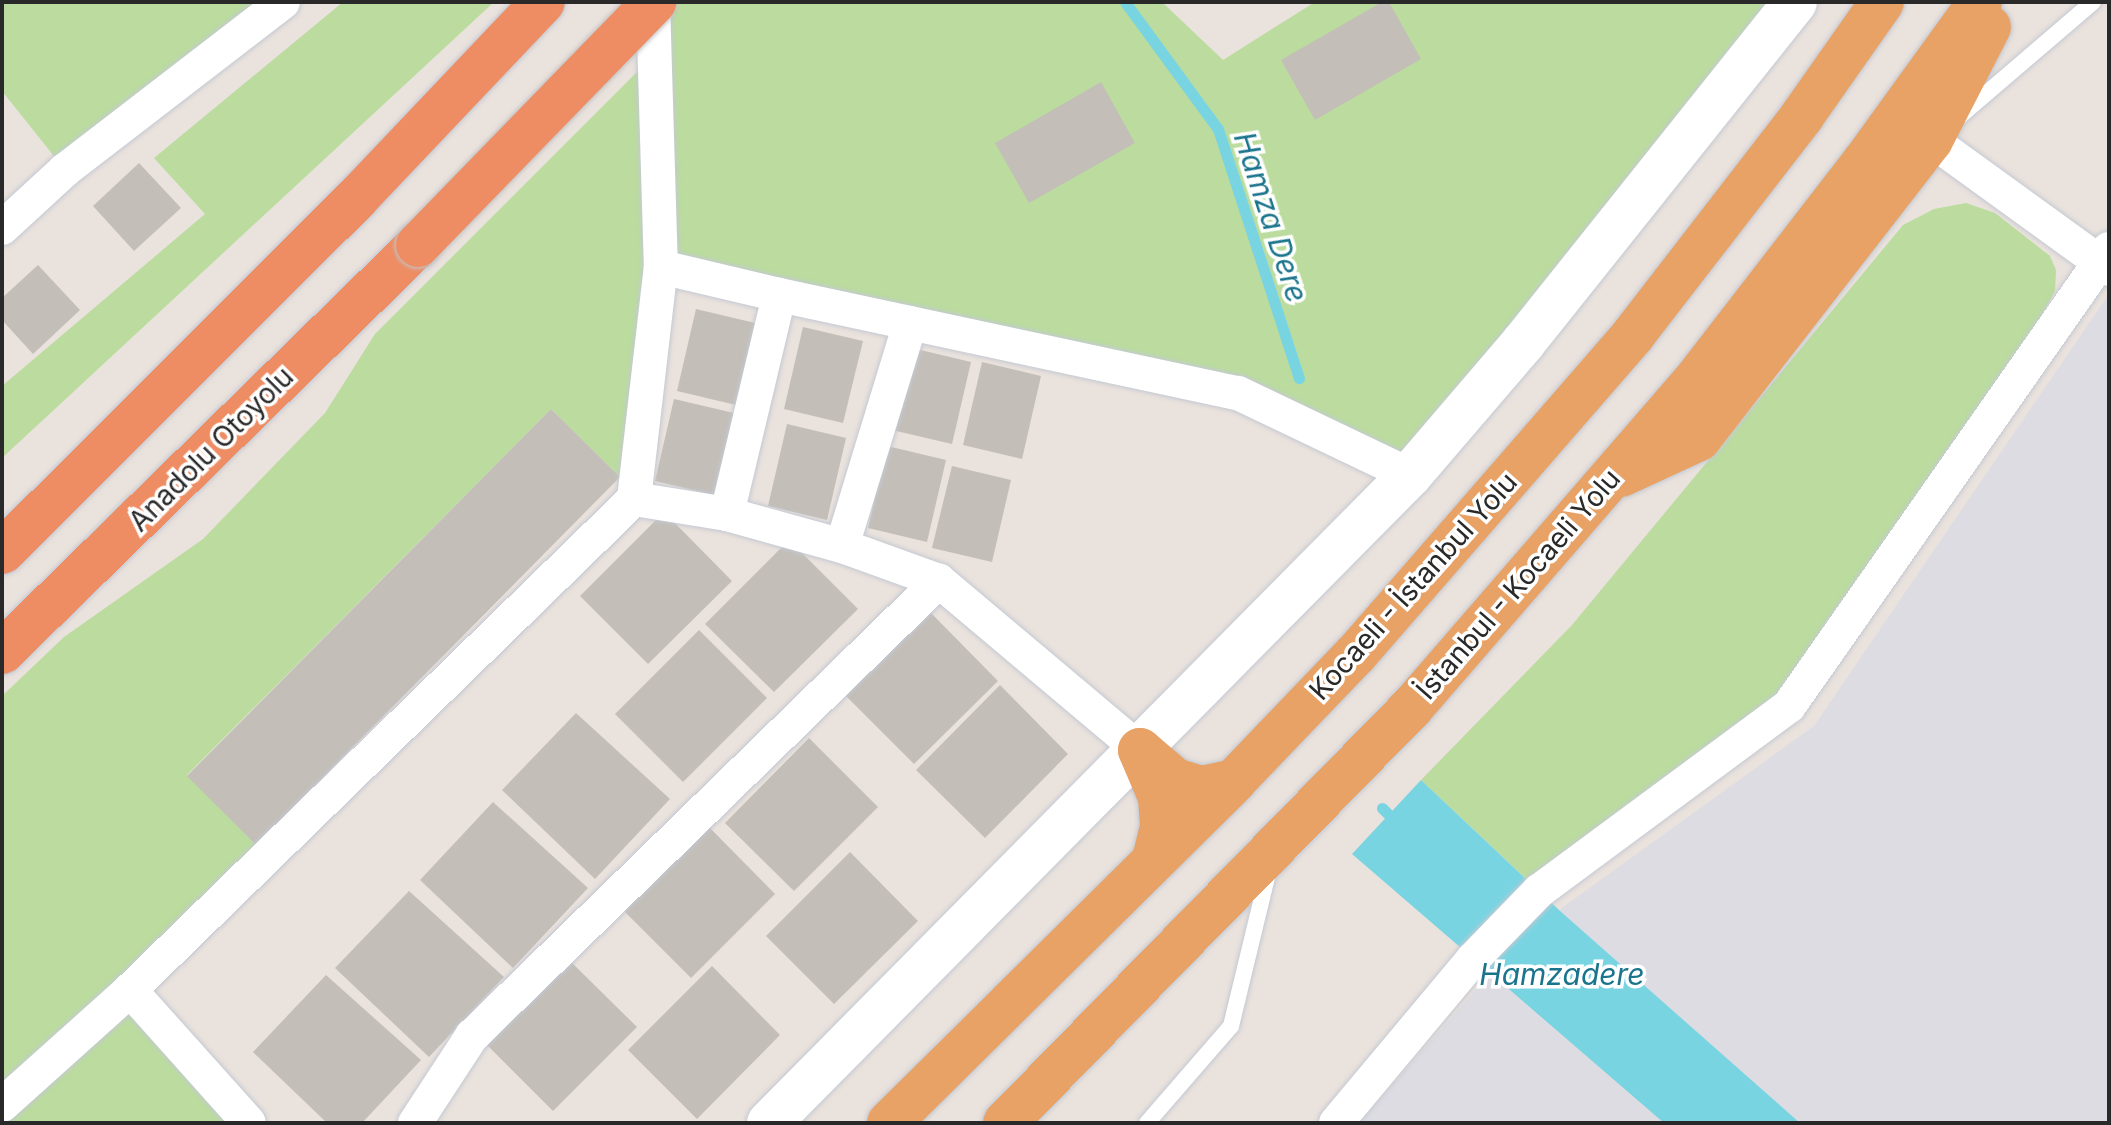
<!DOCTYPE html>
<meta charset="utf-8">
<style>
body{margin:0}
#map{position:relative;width:2111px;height:1125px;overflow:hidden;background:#eae2dd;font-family:Inter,sans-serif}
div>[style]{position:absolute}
.industrial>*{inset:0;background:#dddce3}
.green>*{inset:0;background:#bbdc9e}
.water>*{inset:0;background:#79d4e2}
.stream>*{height:11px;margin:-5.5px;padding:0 5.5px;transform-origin:5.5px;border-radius:5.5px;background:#79d4e2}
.building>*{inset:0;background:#c3beb8}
.roads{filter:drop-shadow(0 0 2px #c4c9d2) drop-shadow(0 0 2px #c4c9d2)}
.service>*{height:16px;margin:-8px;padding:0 8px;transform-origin:8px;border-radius:8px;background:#fff}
.minor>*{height:34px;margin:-17px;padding:0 17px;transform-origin:17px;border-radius:17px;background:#fff}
.secondary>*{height:44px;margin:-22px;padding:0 22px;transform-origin:22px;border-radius:22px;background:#fff}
.trunk>*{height:44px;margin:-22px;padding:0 22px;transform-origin:22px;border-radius:22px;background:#e8a266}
.motorway>*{height:44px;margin:-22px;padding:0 22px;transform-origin:22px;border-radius:22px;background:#ee8d63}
.bridges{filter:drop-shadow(0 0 2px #c3c3c3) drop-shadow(0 0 2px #c3c3c3)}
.motorway-bridge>*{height:44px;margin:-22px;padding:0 22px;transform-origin:22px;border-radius:22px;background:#ee8d63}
span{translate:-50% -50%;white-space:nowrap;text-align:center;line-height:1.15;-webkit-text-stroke:7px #fff;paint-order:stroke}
.street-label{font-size:28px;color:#292929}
.water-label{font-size:30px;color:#1a748c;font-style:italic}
.frame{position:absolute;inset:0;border:4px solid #292929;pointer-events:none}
</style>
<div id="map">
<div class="industrial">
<div style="clip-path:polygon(2109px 294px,2109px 1123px,1800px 1123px,1559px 910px,1814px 726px)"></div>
<div style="clip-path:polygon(1490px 974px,1664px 1123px,1359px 1123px)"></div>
</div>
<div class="green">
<div style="clip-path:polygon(2px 2px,283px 2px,65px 170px,2px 91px)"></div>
<div style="clip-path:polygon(343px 2px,494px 2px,2px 458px,2px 386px,205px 214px,154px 158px)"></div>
<div style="clip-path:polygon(653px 2px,1162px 2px,1223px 60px,1315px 2px,1795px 2px,1410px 475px,1238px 393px,661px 267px)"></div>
<div style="clip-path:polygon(643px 66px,645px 259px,620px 477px,551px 409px,187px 775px,267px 856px,130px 991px,249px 1123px,2px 1123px,2px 696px,64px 637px,203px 539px,325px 413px,375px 334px)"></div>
<div style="clip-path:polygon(1966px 203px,1995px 213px,2050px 256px,2056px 270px,2055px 291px,2038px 322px,1778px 697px,1539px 891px,1421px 780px,1572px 625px,1903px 225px,1934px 209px)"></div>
</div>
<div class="water">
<div style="clip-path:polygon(1421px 780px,1559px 910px,1800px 1123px,1664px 1123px,1352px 854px)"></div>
</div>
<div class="stream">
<div style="left:1125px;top:2px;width:157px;rotate:53.8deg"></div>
<div style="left:1218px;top:129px;width:262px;rotate:72deg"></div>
<div style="left:1382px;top:808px;width:24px;rotate:45deg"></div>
</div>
<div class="building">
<div style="clip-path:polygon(1382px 2px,1389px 2px,1421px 59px,1315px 120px,1281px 60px)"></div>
<div style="clip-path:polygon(1101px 82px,1135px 143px,1029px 203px,995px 143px)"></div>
<div style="clip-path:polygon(139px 163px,181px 208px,134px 251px,93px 206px)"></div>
<div style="clip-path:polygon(38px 265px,80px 310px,33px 354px,2px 320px,2px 298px)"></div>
<div style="clip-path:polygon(696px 309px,755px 323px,736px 405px,677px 391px)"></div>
<div style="clip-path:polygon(803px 327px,863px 341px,843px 423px,784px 409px)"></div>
<div style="clip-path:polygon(912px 348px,971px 362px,952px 444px,892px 430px)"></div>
<div style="clip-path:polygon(982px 362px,1041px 376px,1022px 459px,963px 445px)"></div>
<div style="clip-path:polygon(674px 399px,734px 413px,714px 495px,655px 481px)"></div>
<div style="clip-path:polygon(551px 409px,620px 477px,256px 845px,187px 776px)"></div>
<div style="clip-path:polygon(787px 424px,846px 438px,827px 520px,768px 506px)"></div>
<div style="clip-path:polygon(887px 446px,946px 460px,927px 542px,868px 528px)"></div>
<div style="clip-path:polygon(952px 466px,1011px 480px,992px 562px,932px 548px)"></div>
<div style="clip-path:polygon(664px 512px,732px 581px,648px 664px,580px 596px)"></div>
<div style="clip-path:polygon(789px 540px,858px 609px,774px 692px,705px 624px)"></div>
<div style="clip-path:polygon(930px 612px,998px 681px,914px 764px,846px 696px)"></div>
<div style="clip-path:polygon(699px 630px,767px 698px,683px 782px,615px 714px)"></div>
<div style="clip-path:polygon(1000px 685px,1068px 754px,985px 838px,916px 770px)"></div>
<div style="clip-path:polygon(576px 713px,670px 799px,595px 879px,502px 790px)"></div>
<div style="clip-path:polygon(809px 738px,878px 807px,794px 891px,725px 823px)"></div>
<div style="clip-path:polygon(493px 802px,588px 888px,513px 968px,420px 880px)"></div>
<div style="clip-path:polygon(707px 825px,775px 894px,691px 978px,623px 910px)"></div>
<div style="clip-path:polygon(850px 852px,918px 921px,834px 1004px,766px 936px)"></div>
<div style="clip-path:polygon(409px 891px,504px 977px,429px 1057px,335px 968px)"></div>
<div style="clip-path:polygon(568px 959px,637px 1027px,553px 1111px,485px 1043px)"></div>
<div style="clip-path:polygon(712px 966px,780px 1035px,697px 1119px,628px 1050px)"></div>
<div style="clip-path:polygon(326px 975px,421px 1060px,362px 1123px,327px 1123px,253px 1052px)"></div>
</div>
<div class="roads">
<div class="service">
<div style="left:1960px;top:116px;width:175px;rotate:-40.6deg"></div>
<div style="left:1147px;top:1123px;width:128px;rotate:-49.1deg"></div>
<div style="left:1231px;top:1026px;width:162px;rotate:-76.4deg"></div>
</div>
<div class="minor">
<div style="left:653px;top:2px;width:265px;rotate:88.3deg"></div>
<div style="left:1931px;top:140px;width:220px;rotate:35.9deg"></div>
<div style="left:2px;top:228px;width:86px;rotate:-42.6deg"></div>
<div style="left:65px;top:170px;width:275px;rotate:-37.6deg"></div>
<div style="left:727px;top:514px;width:225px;rotate:-76.6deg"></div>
<div style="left:842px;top:546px;width:233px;rotate:-73deg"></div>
<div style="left:1140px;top:750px;width:263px;rotate:-139.9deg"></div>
<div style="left:939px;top:581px;width:103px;rotate:-160.2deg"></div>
<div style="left:842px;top:546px;width:119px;rotate:-164.5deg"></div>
<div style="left:727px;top:514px;width:94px;rotate:-170.8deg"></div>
<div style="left:634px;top:499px;width:234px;rotate:-83.4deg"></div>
<div style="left:661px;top:267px;width:121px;rotate:13.3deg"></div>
<div style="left:779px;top:295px;width:469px;rotate:12.1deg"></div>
<div style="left:1238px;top:393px;width:191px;rotate:25.5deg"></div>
<div style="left:130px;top:990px;width:178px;rotate:48.2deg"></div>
<div style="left:2px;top:1105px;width:172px;rotate:-41.9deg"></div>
<div style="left:130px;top:990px;width:704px;rotate:-44.25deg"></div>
<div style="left:415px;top:1123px;width:104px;rotate:-56.8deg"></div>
<div style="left:472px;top:1036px;width:652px;rotate:-44.25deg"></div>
<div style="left:1336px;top:1123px;width:214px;rotate:-50.1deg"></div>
<div style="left:1473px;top:959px;width:95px;rotate:-45.9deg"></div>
<div style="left:1539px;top:891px;width:311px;rotate:-36.5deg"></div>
<div style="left:1789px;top:706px;width:558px;rotate:-55deg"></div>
</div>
<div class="secondary">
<div style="left:769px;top:1123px;width:911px;rotate:-45.31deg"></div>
<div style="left:1410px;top:475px;width:174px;rotate:-49.4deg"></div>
<div style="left:1523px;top:343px;width:436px;rotate:-51.4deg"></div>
</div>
<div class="trunk">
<div style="left:1621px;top:475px;width:86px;rotate:-24.8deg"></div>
<div style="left:1699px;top:439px;width:378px;rotate:-52.2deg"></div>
<div style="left:1931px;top:140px;width:127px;rotate:-62.8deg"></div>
<div style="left:1154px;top:859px;width:34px;rotate:-76deg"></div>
<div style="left:1162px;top:826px;width:29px;rotate:-94deg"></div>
<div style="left:1160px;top:797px;width:51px;rotate:-113.1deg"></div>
<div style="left:1140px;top:750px;width:46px;rotate:40.6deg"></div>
<div style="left:1175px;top:780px;width:28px;rotate:17deg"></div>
<div style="left:1202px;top:788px;width:33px;rotate:-12deg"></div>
<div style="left:889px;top:1123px;width:486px;rotate:-44.7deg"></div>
<div style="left:1234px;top:781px;width:176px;rotate:-46.2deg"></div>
<div style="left:1356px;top:654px;width:422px;rotate:-49deg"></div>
<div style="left:1633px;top:335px;width:277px;rotate:-52.3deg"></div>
<div style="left:1802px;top:116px;width:139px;rotate:-54.9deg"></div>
<div style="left:1005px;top:1123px;width:582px;rotate:-45.63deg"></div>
<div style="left:1412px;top:707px;width:429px;rotate:-49.1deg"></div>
<div style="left:1693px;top:383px;width:279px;rotate:-52.3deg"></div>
<div style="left:1864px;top:162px;width:198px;rotate:-54.1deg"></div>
</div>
<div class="motorway">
<div style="left:2px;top:552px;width:501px;rotate:-44.92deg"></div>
<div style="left:357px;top:198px;width:270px;rotate:-46.5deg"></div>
<div style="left:2px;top:652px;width:582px;rotate:-44.37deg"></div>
</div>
</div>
<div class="bridges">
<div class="motorway-bridge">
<div style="left:418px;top:245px;width:339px;rotate:-45.8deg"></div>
</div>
</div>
<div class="street-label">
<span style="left:211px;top:449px;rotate:-45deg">Anadolu Otoyolu</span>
<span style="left:1518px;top:584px;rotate:-49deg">İstanbul - Kocaeli Yolu</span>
<span style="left:1413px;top:586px;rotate:-48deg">Kocaeli - İstanbul Yolu</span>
</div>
<div class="water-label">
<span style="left:1271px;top:217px;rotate:72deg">Hamza Dere</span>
<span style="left:1562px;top:974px">Hamzadere</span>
</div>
<div class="frame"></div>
</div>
